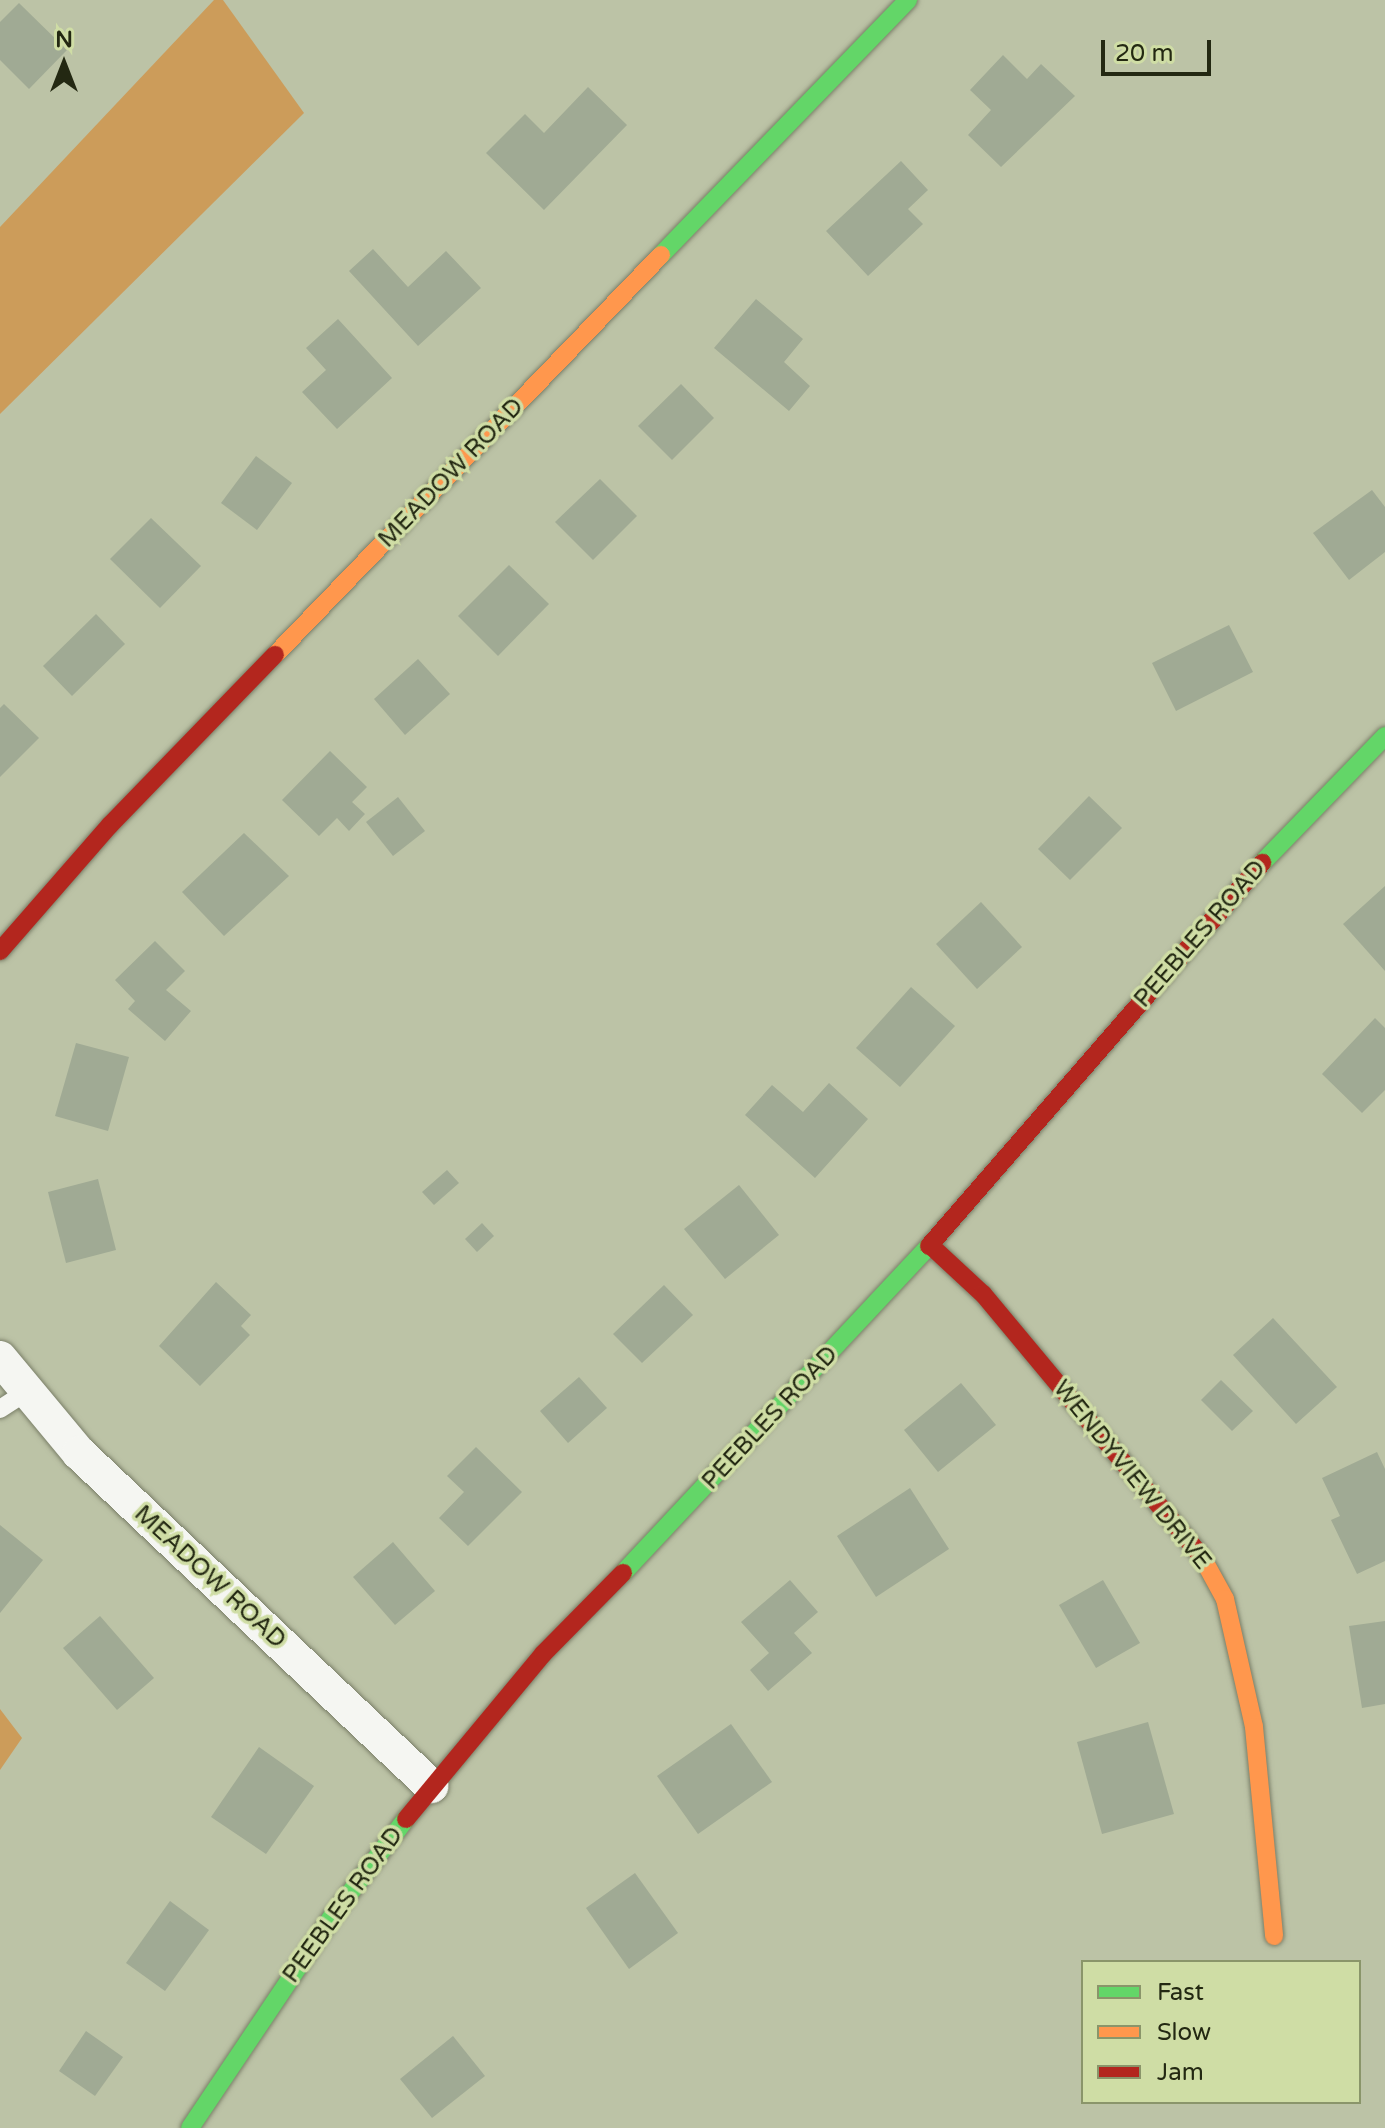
<!DOCTYPE html>
<style>
body{margin:0}
#map{position:relative;width:1385px;height:2128px;overflow:hidden;background:#bcc3a6;font-family:"Varela Round",sans-serif}
div>[style]{position:absolute}
.green>*{inset:0;background:#cc9c5a}
.building>*{inset:0;background:#a0aa94}
.roads{filter:drop-shadow(0 0 2px #7a7f68) drop-shadow(0 0 2px #7a7f68)}
.lane>*{height:18px;margin:-9px;padding:0 9px;transform-origin:9px;border-radius:9px;background:#f5f6f2}
.street>*{height:34px;margin:-17px;padding:0 17px;transform-origin:17px;border-radius:17px;background:#f5f6f2}
.fast>*{height:18px;margin:-9px;padding:0 9px;transform-origin:9px;border-radius:9px;background:#63d668}
.slow>*{height:18px;margin:-9px;padding:0 9px;transform-origin:9px;border-radius:9px;background:#ff974d}
.jam>*{height:18px;margin:-9px;padding:0 9px;transform-origin:9px;border-radius:9px;background:#b3261e}
span{translate:-50% -50%;white-space:nowrap;text-align:center;line-height:1.15;-webkit-text-stroke:7px #cfdda5;paint-order:stroke}
.street-label{font-size:24px;color:#232812}
.legend{position:absolute;left:1081px;top:1960px;width:280px;height:144px;box-sizing:border-box;background:#cfdda5;border:2px solid #8a956a;margin:0;padding:10px 14px;list-style:none;font-size:24px;color:#232812}
.legend li{display:flex;align-items:center;gap:16px;height:40px}
.legend b{width:40px;border:2px solid #8a956a}
.north{position:absolute;left:24px;top:24px;width:80px;height:80px;-webkit-text-stroke:6px #cfdda5;paint-order:stroke;rotate:0deg;font-size:22px;font-weight:700;line-height:32px;text-align:center;color:#232812}
.north::after{content:'';display:block;margin:auto;width:28px;height:36px;background:#232812;clip-path:polygon(50% 0,100% 100%,50% 72%,0 100%)}
.scale{position:absolute;left:1101px;top:40px;width:110px;height:36px;box-sizing:border-box;border:4px solid #232812;border-top:0;padding-left:10px;font-size:24px;line-height:28px;white-space:nowrap;color:#232812;-webkit-text-stroke:6px #cfdda5;paint-order:stroke}
</style>
<div id="map">
<div class="green">
<div style="clip-path:polygon(214px 0,223px 0,304px 113px,0 414px,0 227px)"></div>
<div style="clip-path:polygon(0 1709px,22px 1738px,0 1770px)"></div>
</div>
<div class="building">
<div style="clip-path:polygon(19px 3px,67px 50px,29px 89px,0 60px,0 22px)"></div>
<div style="clip-path:polygon(1003px 55px,1027px 79px,1041px 64px,1075px 96px,1001px 167px,968px 135px,991px 110px,970px 90px)"></div>
<div style="clip-path:polygon(588px 87px,627px 125px,544px 210px,486px 153px,525px 114px,544px 133px)"></div>
<div style="clip-path:polygon(901px 161px,928px 190px,908px 209px,923px 224px,868px 276px,826px 231px)"></div>
<div style="clip-path:polygon(373px 249px,408px 287px,446px 251px,481px 288px,418px 346px,349px 271px)"></div>
<div style="clip-path:polygon(756px 299px,803px 339px,784px 362px,810px 386px,789px 411px,714px 348px)"></div>
<div style="clip-path:polygon(338px 319px,392px 378px,337px 429px,302px 392px,326px 370px,306px 348px)"></div>
<div style="clip-path:polygon(681px 384px,714px 418px,672px 460px,638px 426px)"></div>
<div style="clip-path:polygon(256px 456px,292px 483px,257px 530px,221px 503px)"></div>
<div style="clip-path:polygon(600px 479px,637px 516px,593px 560px,555px 522px)"></div>
<div style="clip-path:polygon(1372px 490px,1385px 507px,1385px 552px,1349px 580px,1313px 533px)"></div>
<div style="clip-path:polygon(151px 518px,201px 566px,160px 608px,110px 559px)"></div>
<div style="clip-path:polygon(509px 565px,549px 604px,498px 656px,458px 616px)"></div>
<div style="clip-path:polygon(96px 614px,125px 644px,72px 696px,43px 666px)"></div>
<div style="clip-path:polygon(1229px 625px,1253px 672px,1176px 711px,1152px 663px)"></div>
<div style="clip-path:polygon(418px 659px,450px 694px,405px 735px,374px 699px)"></div>
<div style="clip-path:polygon(4px 704px,39px 738px,0 777px,0 708px)"></div>
<div style="clip-path:polygon(330px 751px,367px 787px,352px 802px,365px 814px,349px 831px,337px 818px,319px 836px,282px 800px)"></div>
<div style="clip-path:polygon(1089px 796px,1122px 828px,1070px 880px,1038px 849px)"></div>
<div style="clip-path:polygon(398px 797px,425px 831px,393px 856px,366px 822px)"></div>
<div style="clip-path:polygon(244px 833px,289px 876px,224px 936px,182px 892px)"></div>
<div style="clip-path:polygon(1385px 886px,1385px 971px,1343px 924px)"></div>
<div style="clip-path:polygon(981px 902px,1022px 947px,977px 989px,936px 944px)"></div>
<div style="clip-path:polygon(155px 941px,185px 971px,166px 990px,191px 1011px,165px 1041px,128px 1009px,135px 1001px,115px 980px)"></div>
<div style="clip-path:polygon(911px 987px,955px 1026px,900px 1087px,856px 1048px)"></div>
<div style="clip-path:polygon(1375px 1018px,1385px 1028px,1385px 1090px,1362px 1113px,1322px 1074px)"></div>
<div style="clip-path:polygon(76px 1043px,129px 1057px,108px 1131px,55px 1116px)"></div>
<div style="clip-path:polygon(829px 1083px,868px 1119px,815px 1178px,745px 1115px,772px 1085px,803px 1112px)"></div>
<div style="clip-path:polygon(447px 1170px,459px 1183px,434px 1205px,422px 1192px)"></div>
<div style="clip-path:polygon(98px 1179px,116px 1250px,66px 1263px,48px 1192px)"></div>
<div style="clip-path:polygon(739px 1185px,779px 1235px,725px 1279px,684px 1229px)"></div>
<div style="clip-path:polygon(482px 1223px,494px 1236px,477px 1252px,465px 1239px)"></div>
<div style="clip-path:polygon(216px 1282px,251px 1315px,241px 1326px,250px 1335px,200px 1386px,159px 1346px)"></div>
<div style="clip-path:polygon(664px 1285px,693px 1315px,642px 1363px,613px 1334px)"></div>
<div style="clip-path:polygon(1273px 1318px,1337px 1387px,1296px 1424px,1233px 1355px)"></div>
<div style="clip-path:polygon(579px 1377px,607px 1408px,568px 1443px,540px 1411px)"></div>
<div style="clip-path:polygon(1221px 1380px,1253px 1411px,1232px 1431px,1201px 1400px)"></div>
<div style="clip-path:polygon(961px 1383px,996px 1425px,938px 1472px,904px 1430px)"></div>
<div style="clip-path:polygon(476px 1447px,522px 1492px,468px 1546px,439px 1518px,464px 1492px,447px 1476px)"></div>
<div style="clip-path:polygon(1377px 1452px,1385px 1469px,1385px 1561px,1357px 1574px,1331px 1520px,1340px 1516px,1322px 1478px)"></div>
<div style="clip-path:polygon(910px 1488px,949px 1549px,876px 1597px,837px 1536px)"></div>
<div style="clip-path:polygon(0 1525px,43px 1560px,0 1613px)"></div>
<div style="clip-path:polygon(393px 1542px,435px 1591px,395px 1625px,353px 1577px)"></div>
<div style="clip-path:polygon(790px 1580px,818px 1612px,794px 1633px,812px 1653px,768px 1691px,750px 1670px,769px 1653px,741px 1622px)"></div>
<div style="clip-path:polygon(1103px 1580px,1140px 1643px,1096px 1668px,1059px 1605px)"></div>
<div style="clip-path:polygon(100px 1616px,154px 1678px,117px 1710px,63px 1648px)"></div>
<div style="clip-path:polygon(1385px 1621px,1385px 1704px,1362px 1708px,1349px 1626px)"></div>
<div style="clip-path:polygon(1148px 1722px,1174px 1814px,1102px 1834px,1077px 1742px)"></div>
<div style="clip-path:polygon(731px 1724px,772px 1782px,698px 1834px,657px 1776px)"></div>
<div style="clip-path:polygon(259px 1747px,314px 1786px,266px 1854px,211px 1817px)"></div>
<div style="clip-path:polygon(635px 1873px,678px 1933px,629px 1969px,586px 1908px)"></div>
<div style="clip-path:polygon(170px 1901px,209px 1930px,165px 1991px,126px 1963px)"></div>
<div style="clip-path:polygon(86px 2031px,123px 2057px,95px 2096px,59px 2071px)"></div>
<div style="clip-path:polygon(453px 2036px,485px 2076px,432px 2118px,400px 2079px)"></div>
</div>
<div class="roads">
<div class="lane">
<div style="left:0;top:1409px;width:30px;rotate:-33deg"></div>
</div>
<div class="street">
<div style="left:0;top:1358px;width:124px;rotate:50.3deg"></div>
<div style="left:79px;top:1453px;width:485px;rotate:43.4deg"></div>
</div>
<div class="fast">
<div style="left:661px;top:255px;width:355px;rotate:-45.9deg"></div>
<div style="left:1262px;top:863px;width:177px;rotate:-45.9deg"></div>
<div style="left:623px;top:1573px;width:448px;rotate:-46.9deg"></div>
<div style="left:190px;top:2128px;width:253px;rotate:-56.1deg"></div>
<div style="left:331px;top:1918px;width:124px;rotate:-52.9deg"></div>
</div>
<div class="slow">
<div style="left:275px;top:655px;width:556px;rotate:-46.02deg"></div>
<div style="left:1202px;top:1557px;width:48px;rotate:61.3deg"></div>
<div style="left:1225px;top:1599px;width:131px;rotate:77.2deg"></div>
<div style="left:1254px;top:1727px;width:210px;rotate:84.5deg"></div>
</div>
<div class="jam">
<div style="left:0;top:951px;width:167px;rotate:-48.9deg"></div>
<div style="left:110px;top:825px;width:237px;rotate:-45.9deg"></div>
<div style="left:930px;top:1245px;width:72px;rotate:42.8deg"></div>
<div style="left:983px;top:1294px;width:342px;rotate:50.2deg"></div>
<div style="left:929px;top:1246px;width:508px;rotate:-48.99deg"></div>
<div style="left:406px;top:1819px;width:214px;rotate:-50.3deg"></div>
<div style="left:543px;top:1654px;width:114px;rotate:-45.4deg"></div>
</div>
</div>
<div class="street-label">
<span style="left:451px;top:473px;rotate:-46deg">MEADOW ROAD</span>
<span style="left:1200px;top:934px;rotate:-49deg">PEEBLES ROAD</span>
<span style="left:770px;top:1418px;rotate:-47deg">PEEBLES ROAD</span>
<span style="left:1132px;top:1475px;rotate:51deg">WENDYVIEW DRIVE</span>
<span style="left:210px;top:1577px;rotate:43deg">MEADOW ROAD</span>
<span style="left:343px;top:1905px;rotate:-54deg">PEEBLES ROAD</span>
</div>
<ul class="legend">
<li><b style="height:10px;background:#63d668"></b>Fast</li>
<li><b style="height:10px;background:#ff974d"></b>Slow</li>
<li><b style="height:10px;background:#b3261e"></b>Jam</li>
</ul>
<div class="north">N</div>
<div class="scale">20 m</div>
</div>
